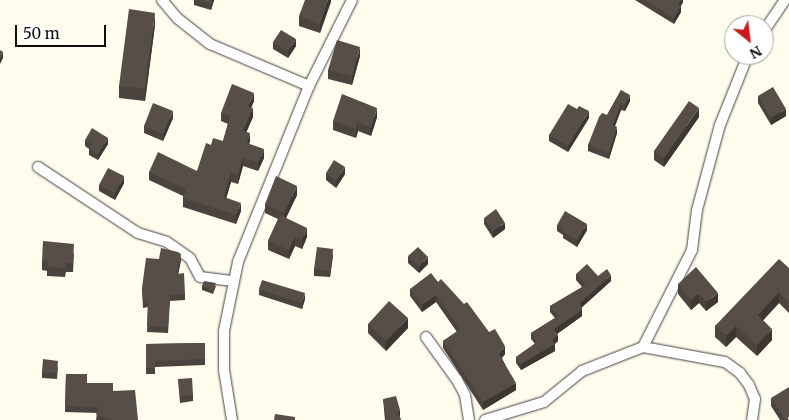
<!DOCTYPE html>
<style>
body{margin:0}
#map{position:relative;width:789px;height:420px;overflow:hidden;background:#fffced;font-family:Merriweather,serif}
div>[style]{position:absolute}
.roads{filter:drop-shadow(0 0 1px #404040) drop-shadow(0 0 1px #404040)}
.minor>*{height:10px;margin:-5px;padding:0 5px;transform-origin:5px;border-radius:5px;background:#fff}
.wall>*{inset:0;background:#4b433e}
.shaded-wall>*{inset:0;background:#3d3732}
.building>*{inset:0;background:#574e48}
span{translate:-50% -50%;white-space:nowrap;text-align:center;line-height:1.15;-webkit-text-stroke:5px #fff;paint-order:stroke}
.north{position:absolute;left:724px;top:15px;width:50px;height:50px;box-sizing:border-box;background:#fff;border:1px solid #9e9e9e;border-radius:50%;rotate:151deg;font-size:14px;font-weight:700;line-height:20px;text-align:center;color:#0d0d0d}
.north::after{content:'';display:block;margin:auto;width:18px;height:22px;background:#cb181e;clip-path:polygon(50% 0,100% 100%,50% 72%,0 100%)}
.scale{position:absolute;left:15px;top:25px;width:91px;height:22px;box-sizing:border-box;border:2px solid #0d0d0d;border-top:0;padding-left:6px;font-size:15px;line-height:18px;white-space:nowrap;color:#0d0d0d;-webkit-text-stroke:4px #fff;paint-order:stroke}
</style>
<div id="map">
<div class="roads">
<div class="minor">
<div style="left:162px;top:0;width:23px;rotate:50deg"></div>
<div style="left:177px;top:18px;width:42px;rotate:38.2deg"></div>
<div style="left:210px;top:44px;width:108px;rotate:23deg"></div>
<div style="left:309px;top:86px;width:190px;rotate:112deg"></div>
<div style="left:238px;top:262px;width:70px;rotate:101.5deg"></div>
<div style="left:224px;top:331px;width:39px;rotate:90deg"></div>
<div style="left:224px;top:370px;width:51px;rotate:80.9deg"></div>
<div style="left:764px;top:31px;width:37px;rotate:-56deg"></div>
<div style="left:309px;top:86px;width:96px;rotate:-63.4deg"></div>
<div style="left:38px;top:167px;width:120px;rotate:33.4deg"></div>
<div style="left:138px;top:233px;width:30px;rotate:17deg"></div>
<div style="left:167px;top:242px;width:28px;rotate:35deg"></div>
<div style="left:190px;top:258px;width:21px;rotate:62deg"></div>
<div style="left:200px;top:277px;width:34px;rotate:7deg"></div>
<div style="left:426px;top:337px;width:53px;rotate:54.2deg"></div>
<div style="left:457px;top:380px;width:17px;rotate:62deg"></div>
<div style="left:465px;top:395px;width:25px;rotate:81deg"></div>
<div style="left:643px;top:347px;width:109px;rotate:-63.2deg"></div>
<div style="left:692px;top:250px;width:40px;rotate:-82.9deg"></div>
<div style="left:697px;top:210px;width:88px;rotate:-74.9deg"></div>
<div style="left:720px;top:125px;width:75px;rotate:-68.2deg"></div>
<div style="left:485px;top:420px;width:62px;rotate:-17deg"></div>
<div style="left:544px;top:402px;width:49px;rotate:-39.2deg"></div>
<div style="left:582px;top:371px;width:66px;rotate:-21.5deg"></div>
<div style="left:643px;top:347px;width:83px;rotate:10.4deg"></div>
<div style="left:725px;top:362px;width:19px;rotate:36deg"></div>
<div style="left:740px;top:373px;width:15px;rotate:53deg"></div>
<div style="left:749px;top:385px;width:15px;rotate:67deg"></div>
<div style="left:755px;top:399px;width:21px;rotate:98deg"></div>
</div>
</div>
<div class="wall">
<div style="clip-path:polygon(194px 0,214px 0,211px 10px,194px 5px)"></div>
<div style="clip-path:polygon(331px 0,320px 33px,299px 26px,299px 16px)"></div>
<div style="clip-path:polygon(635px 0,683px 0,683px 2px,681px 6px,681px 12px,674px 24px)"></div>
<div style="clip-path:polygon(155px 25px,145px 101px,119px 98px,119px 86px)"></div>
<div style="clip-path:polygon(273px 42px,296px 46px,288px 58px,273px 49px)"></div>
<div style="clip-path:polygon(360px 56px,352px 85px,328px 79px,328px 70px)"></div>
<div style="clip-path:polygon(621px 90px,630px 101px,625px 111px,621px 110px,615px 126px,617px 133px,609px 159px,588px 151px,588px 145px,607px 115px)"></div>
<div style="clip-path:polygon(758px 96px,786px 116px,771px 125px,758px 103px)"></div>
<div style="clip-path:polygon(254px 101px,251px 108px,253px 117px,246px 132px,250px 141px,249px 144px,264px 158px,258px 171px,243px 166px,238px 184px,231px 182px,226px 198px,241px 211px,236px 224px,183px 207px,183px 196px,149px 180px,149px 172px,197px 171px,211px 145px,223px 141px,228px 124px,221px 121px,221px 113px)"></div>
<div style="clip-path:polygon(377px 117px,371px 136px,358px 131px,356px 138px,333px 130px,333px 121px)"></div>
<div style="clip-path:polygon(699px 117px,664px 167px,654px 160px,654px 151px)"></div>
<div style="clip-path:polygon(173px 118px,163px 141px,144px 133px,144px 126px)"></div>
<div style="clip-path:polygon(589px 118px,568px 152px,549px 141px,549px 135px)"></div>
<div style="clip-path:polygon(85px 140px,108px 144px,98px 160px,89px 155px,89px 149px,85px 146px)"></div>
<div style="clip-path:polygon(326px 173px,345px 174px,336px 188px,326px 180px)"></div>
<div style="clip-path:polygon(124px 183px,115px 200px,99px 191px,99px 185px)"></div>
<div style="clip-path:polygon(297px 195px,286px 218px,307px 237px,302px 249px,295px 246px,289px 259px,268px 250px,268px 241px,278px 219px,265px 213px,265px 204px)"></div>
<div style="clip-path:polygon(484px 218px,505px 229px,493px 238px,484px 224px)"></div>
<div style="clip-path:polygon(557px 225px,587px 230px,577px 247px,563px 238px,563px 235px,557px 231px)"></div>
<div style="clip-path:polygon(74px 253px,73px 272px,66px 272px,65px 277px,47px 276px,47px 271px,42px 270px,42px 261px)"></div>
<div style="clip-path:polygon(333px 255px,330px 277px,314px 276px,314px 269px)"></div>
<div style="clip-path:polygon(408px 256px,428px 264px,419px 273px,408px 263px)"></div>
<div style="clip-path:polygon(181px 260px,178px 274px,185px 294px,185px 300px,170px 301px,168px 333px,147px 332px,148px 307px,143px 308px,142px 288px)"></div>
<div style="clip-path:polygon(789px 268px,789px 313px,779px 303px,763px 320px,772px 340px,757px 356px,736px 337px,726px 347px,715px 337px,715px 326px)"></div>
<div style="clip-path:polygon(576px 274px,598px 276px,611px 281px,582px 307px,582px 316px,557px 334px,558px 341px,555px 344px,555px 351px,521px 370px,516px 363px,516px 357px,535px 344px,531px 339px,531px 333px,555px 318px,550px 312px,550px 306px,582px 287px,576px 280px)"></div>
<div style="clip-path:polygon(438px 282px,505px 354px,502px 358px,516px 390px,483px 410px,443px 348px,443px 341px,457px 332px,436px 302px,422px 312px,410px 296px,410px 289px)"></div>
<div style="clip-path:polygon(678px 284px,718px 302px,706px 311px,699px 303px,691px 310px,678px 294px)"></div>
<div style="clip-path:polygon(202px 286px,216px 286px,213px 294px,202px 290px)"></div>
<div style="clip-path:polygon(259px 289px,305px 299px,302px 309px,259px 295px)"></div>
<div style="clip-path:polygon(368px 324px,408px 328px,386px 351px,368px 333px)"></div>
<div style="clip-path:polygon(205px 343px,205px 365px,155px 367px,155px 374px,146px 374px,146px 344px)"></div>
<div style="clip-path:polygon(58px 367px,57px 379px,42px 378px,42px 372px)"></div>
<div style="clip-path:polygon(66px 374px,87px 383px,113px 391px,138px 420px,96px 420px,97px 413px,65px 412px)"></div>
<div style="clip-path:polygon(178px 379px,193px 395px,193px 401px,180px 403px)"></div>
<div style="clip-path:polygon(771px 398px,789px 420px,780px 420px,771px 406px)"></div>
<div style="clip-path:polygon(383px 399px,400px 417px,401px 420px,385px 420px)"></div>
</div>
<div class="shaded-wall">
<div style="clip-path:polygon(212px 0,214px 0,211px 10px,211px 4px)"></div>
<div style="clip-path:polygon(328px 0,331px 0,331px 2px,320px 33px,320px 24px)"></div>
<div style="clip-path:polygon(681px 0,683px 0,683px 2px,678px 10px,678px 4px)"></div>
<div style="clip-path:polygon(681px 6px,681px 12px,674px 24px,674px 18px)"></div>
<div style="clip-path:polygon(155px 13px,155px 25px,145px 101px,145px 89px)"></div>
<div style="clip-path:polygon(296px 39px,296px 46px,288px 58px,288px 51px)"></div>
<div style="clip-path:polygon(360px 47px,360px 56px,352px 85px,352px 76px)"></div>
<div style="clip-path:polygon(3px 52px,3px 58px,0 64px,0 57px)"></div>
<div style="clip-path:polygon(254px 93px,254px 101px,248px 115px,248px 106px)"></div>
<div style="clip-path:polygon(630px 95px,630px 101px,625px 111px,625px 105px)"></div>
<div style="clip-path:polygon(621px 104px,621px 110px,613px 131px,613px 125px)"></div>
<div style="clip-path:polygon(253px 108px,253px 117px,243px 140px,243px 131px)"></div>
<div style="clip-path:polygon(377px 108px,377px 117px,371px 136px,371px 127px)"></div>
<div style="clip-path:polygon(699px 108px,699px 117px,664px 167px,664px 158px)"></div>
<div style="clip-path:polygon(786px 109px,786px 116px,771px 125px,771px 118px)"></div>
<div style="clip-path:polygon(173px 111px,173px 118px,163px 141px,163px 134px)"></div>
<div style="clip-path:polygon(589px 111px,589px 118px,568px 152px,568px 146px)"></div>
<div style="clip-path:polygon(358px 123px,358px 131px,356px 138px,356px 129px)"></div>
<div style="clip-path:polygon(617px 127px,617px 133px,609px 159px,609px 153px)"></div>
<div style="clip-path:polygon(250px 133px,250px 141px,247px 151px,247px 143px)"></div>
<div style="clip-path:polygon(108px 138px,108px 144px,98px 160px,98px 154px)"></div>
<div style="clip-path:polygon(264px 149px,264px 158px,258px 171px,258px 163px)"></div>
<div style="clip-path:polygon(243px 157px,243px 166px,238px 184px,238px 175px)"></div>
<div style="clip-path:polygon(345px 167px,345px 174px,336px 188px,336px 181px)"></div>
<div style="clip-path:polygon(231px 173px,231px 182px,224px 206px,224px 197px)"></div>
<div style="clip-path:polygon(124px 176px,124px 183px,115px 200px,115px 193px)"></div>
<div style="clip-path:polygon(297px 186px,297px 195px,284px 222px,284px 213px)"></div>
<div style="clip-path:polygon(241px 203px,241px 211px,236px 224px,236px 215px)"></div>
<div style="clip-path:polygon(505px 223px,505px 229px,493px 238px,493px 231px)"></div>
<div style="clip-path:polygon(587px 224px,587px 230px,577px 247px,577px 240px)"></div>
<div style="clip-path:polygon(307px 228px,307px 237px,302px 249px,302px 240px)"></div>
<div style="clip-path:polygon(295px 237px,295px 246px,289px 259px,289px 250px)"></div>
<div style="clip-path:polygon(333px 249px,333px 255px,330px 277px,330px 271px)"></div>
<div style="clip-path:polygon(181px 254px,181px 260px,177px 280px,177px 274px)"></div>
<div style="clip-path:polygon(428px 257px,428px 264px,419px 273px,419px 267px)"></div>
<div style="clip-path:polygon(611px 275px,611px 281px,580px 309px,580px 303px)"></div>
<div style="clip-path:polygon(779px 292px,779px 303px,758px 326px,758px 315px)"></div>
<div style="clip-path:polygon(305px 293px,305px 299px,302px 309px,302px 303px)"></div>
<div style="clip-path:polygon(699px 293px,699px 303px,691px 310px,691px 300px)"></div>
<div style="clip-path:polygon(718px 293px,718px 302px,706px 311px,706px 302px)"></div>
<div style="clip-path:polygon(436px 295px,436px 302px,422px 312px,422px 305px)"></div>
<div style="clip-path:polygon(582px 310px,582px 316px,554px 336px,554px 329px)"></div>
<div style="clip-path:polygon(408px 318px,408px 328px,386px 351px,386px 341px)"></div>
<div style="clip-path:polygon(736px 326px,736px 337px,726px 347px,726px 336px)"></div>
<div style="clip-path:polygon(772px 329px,772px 340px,757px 356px,757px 345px)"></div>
<div style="clip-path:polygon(558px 335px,558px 341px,552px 346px,552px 340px)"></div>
<div style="clip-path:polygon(555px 344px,555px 351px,521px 370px,521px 364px)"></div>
<div style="clip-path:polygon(505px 346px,505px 354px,499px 361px,499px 354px)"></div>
<div style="clip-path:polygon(516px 383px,516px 390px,483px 410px,483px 402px)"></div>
<div style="clip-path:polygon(400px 410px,400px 417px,397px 417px,397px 411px)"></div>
</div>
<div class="building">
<div style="clip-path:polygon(199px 0,212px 0,211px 4px)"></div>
<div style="clip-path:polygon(305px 0,328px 0,320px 24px,299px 16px)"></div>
<div style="clip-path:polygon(645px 0,681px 0,678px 4px,681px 6px,674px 18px)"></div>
<div style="clip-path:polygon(129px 9px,155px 13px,145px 89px,119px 86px)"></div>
<div style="clip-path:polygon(281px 30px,296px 39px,288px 51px,273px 42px)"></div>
<div style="clip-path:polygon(337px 40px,360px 47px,352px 76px,328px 70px)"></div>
<div style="clip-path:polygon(0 50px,3px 52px,0 57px)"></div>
<div style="clip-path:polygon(232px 84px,254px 93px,248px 106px,253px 108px,243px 131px,250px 133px,247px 143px,264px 149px,258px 163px,243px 157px,238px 175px,231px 173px,224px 197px,241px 203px,236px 215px,183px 198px,186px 189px,149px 172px,158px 152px,197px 171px,206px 143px,211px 145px,213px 138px,223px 141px,230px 116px,221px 113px)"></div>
<div style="clip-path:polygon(773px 87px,786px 109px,771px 118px,758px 96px)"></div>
<div style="clip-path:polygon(621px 90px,630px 95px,625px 105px,621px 104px,613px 125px,617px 127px,609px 153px,588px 145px,599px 117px,602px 113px,607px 115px)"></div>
<div style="clip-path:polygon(342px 94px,377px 108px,371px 127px,358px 123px,356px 129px,333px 121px)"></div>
<div style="clip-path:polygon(689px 101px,699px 108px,664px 158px,654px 151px)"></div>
<div style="clip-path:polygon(153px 103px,173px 111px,163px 134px,144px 126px)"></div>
<div style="clip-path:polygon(568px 104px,577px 109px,579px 106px,589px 111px,568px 146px,549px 135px)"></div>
<div style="clip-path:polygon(92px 128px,108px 138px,98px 154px,89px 149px,92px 144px,85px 140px)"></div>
<div style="clip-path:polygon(334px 160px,345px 167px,336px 181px,326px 173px)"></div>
<div style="clip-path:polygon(108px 168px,124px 176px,115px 193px,99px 185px)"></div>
<div style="clip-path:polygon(276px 176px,297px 186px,284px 213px,265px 204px)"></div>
<div style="clip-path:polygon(496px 209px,505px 223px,493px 231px,484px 218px)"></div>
<div style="clip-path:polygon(565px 211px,587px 224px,577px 240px,563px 232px,564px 229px,557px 225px)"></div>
<div style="clip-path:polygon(280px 215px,307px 228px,302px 240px,295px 237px,289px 250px,268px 241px)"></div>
<div style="clip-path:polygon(43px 241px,74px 244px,73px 263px,66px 262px,65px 268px,47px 267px,48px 261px,42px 261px)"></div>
<div style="clip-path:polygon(317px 247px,333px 249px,330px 271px,314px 269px)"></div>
<div style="clip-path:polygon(418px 247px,428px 257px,419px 267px,408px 256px)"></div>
<div style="clip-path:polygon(161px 248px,178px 252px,181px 254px,177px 274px,184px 273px,185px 294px,170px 295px,168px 327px,147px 326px,148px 301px,143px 301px,142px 288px,146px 258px,159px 259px)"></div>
<div style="clip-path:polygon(779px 259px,789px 268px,789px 302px,779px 292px,758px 315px,772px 329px,757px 345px,736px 326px,726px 336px,715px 326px)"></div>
<div style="clip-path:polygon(587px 264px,598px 276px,607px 269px,611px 275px,580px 303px,582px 310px,554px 329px,558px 335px,552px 340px,555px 344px,521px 364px,516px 357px,537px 342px,531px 333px,558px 316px,550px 306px,586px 285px,576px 274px)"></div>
<div style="clip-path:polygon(696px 267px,718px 293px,706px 302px,699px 293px,691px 300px,678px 284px)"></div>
<div style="clip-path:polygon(431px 273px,438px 282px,441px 279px,464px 304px,467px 302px,489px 332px,495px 329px,505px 346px,499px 354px,516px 383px,483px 402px,443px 341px,460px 329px,436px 295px,422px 305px,410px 289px)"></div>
<div style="clip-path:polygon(262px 280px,305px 293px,302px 303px,259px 289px)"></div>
<div style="clip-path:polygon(204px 281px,216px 283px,213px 291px,202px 286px)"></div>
<div style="clip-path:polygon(389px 301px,408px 318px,386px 341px,368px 324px)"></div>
<div style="clip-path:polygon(205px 343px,205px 359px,155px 361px,155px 368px,146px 368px,146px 344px)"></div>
<div style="clip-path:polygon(43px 359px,58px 361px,57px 373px,42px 372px)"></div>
<div style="clip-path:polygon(66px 374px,87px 374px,87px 383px,113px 383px,113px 391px,135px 390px,138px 420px,114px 420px,96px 415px,99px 407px,65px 406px)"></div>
<div style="clip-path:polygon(192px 378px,193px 395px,180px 396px,178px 379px)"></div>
<div style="clip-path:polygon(789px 387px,789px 417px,785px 420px,771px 398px)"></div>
<div style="clip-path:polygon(396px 396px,400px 410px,397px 411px,401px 420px,387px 420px,383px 399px)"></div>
<div style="clip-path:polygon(275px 414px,295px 417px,295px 420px,274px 420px)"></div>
</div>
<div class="north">N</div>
<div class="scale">50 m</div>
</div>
